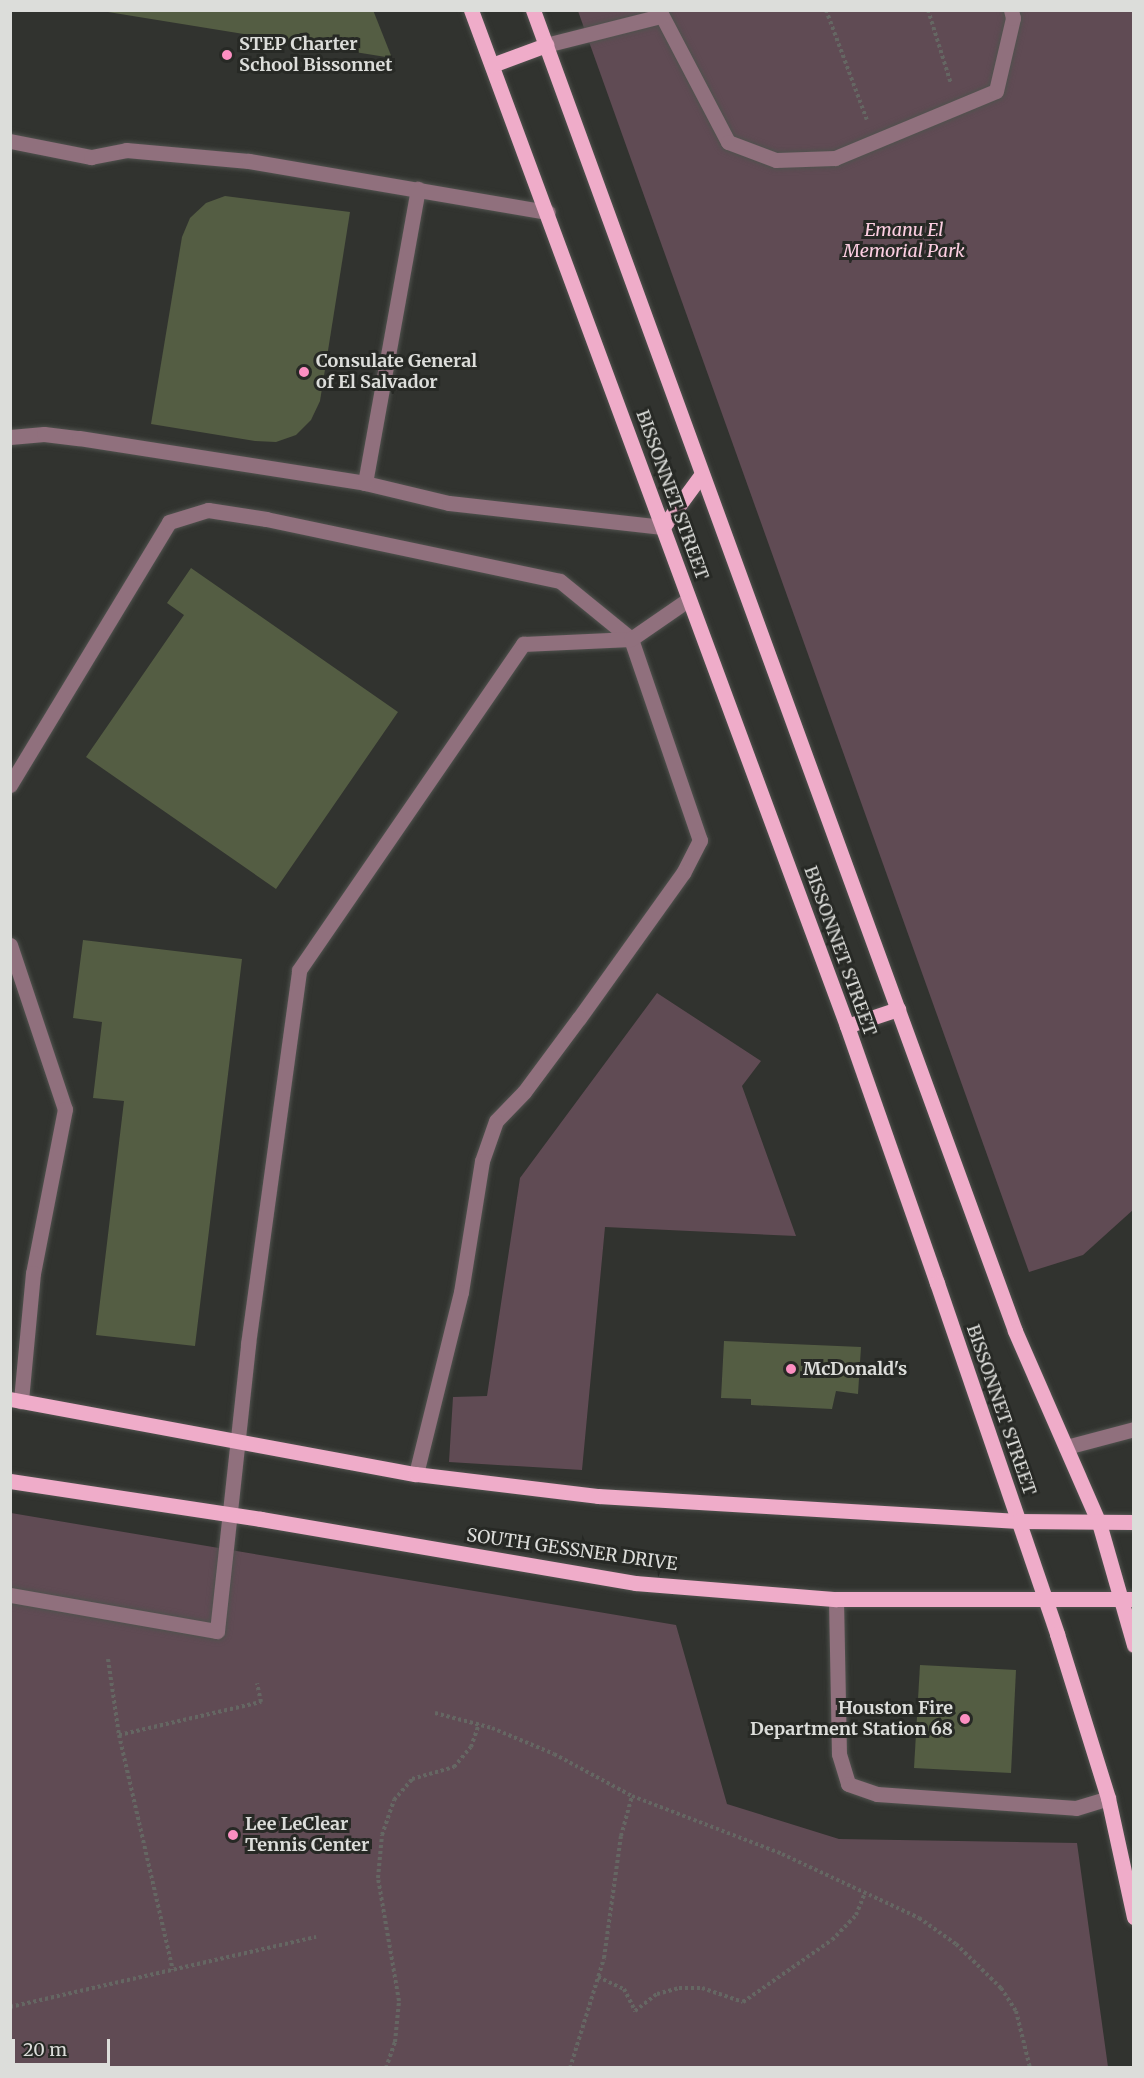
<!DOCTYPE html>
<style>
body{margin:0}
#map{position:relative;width:1144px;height:2078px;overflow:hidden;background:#31332f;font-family:Merriweather,serif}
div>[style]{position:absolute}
.green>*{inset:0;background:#604b54}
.building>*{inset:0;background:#545d43}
.path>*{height:4px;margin-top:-2px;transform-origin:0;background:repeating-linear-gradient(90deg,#656763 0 3px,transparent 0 6px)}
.roads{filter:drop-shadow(0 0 2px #50524e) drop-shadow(0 0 2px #50524e)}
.minor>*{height:15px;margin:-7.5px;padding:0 7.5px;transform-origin:7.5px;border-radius:7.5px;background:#90707d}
.major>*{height:15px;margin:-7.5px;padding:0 7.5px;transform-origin:7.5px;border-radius:7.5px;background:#efacc9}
.dots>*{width:16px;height:16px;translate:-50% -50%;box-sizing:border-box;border:3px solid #272925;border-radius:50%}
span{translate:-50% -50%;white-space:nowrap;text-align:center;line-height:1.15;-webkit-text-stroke:6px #272925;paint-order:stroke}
.poi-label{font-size:18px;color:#dcddda;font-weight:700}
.left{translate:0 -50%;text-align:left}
.right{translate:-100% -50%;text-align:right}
.park-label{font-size:18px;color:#fccee1;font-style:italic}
.street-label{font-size:18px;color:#dcddda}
.frame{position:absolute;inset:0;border:12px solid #dcddda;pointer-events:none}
.scale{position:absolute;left:12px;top:2039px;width:98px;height:27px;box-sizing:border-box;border:3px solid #dcddda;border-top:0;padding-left:8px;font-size:18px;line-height:21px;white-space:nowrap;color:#dcddda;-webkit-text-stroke:4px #272925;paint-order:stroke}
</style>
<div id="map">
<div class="green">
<div style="clip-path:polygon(578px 11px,1133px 11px,1134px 1209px,1083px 1255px,1029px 1272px)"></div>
<div style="clip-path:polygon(657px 993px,761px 1061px,742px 1086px,796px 1236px,605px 1227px,582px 1470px,449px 1462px,453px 1397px,487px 1396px,520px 1178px)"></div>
<div style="clip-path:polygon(11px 1513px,676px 1625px,727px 1804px,839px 1839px,1077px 1843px,1108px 2067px,11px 2067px)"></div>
</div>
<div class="building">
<div style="clip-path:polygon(109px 10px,373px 10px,392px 58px,108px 12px)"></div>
<div style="clip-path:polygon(225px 196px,350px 212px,320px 401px,311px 420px,296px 435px,276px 442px,255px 441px,151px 424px,182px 237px,190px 218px,206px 203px)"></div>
<div style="clip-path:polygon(191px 568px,398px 712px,276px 889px,86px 757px,184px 615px,167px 603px)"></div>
<div style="clip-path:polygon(83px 940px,242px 959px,195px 1346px,96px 1335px,124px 1101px,93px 1098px,102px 1022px,73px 1018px)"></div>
<div style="clip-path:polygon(724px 1341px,861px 1347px,858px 1394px,836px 1391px,832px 1409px,751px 1405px,751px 1399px,721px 1398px)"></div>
<div style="clip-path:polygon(920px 1665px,1016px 1670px,1011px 1773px,914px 1768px)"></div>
</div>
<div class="path">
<div style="left:826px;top:10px;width:117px;rotate:69.6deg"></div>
<div style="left:928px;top:10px;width:77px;rotate:72.7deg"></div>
<div style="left:108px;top:1659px;width:77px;rotate:81.8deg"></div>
<div style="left:119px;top:1735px;width:241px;rotate:77.1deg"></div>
<div style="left:435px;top:1713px;width:59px;rotate:14.7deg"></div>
<div style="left:492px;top:1728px;width:67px;rotate:22.8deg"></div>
<div style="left:554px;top:1754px;width:89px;rotate:28.3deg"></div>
<div style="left:632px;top:1796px;width:161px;rotate:21.1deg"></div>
<div style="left:782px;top:1854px;width:151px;rotate:25deg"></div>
<div style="left:919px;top:1918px;width:45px;rotate:35.1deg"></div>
<div style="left:956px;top:1944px;width:63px;rotate:44.4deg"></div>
<div style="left:1001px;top:1988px;width:27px;rotate:57deg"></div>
<div style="left:1016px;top:2011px;width:59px;rotate:76.2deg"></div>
<div style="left:119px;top:1735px;width:146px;rotate:-13.1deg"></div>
<div style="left:261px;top:1702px;width:19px;rotate:-102deg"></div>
<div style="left:598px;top:1977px;width:29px;rotate:25deg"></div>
<div style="left:624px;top:1989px;width:25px;rotate:63deg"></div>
<div style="left:635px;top:2011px;width:28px;rotate:-38deg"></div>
<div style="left:657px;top:1994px;width:23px;rotate:-15deg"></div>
<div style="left:679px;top:1988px;width:23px"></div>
<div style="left:702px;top:1988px;width:43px;rotate:18.9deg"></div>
<div style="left:743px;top:2002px;width:108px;rotate:-34.9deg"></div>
<div style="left:832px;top:1940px;width:35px;rotate:-46deg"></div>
<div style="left:856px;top:1915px;width:24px;rotate:-68deg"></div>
<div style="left:10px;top:2007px;width:314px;rotate:-12.9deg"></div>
<div style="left:386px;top:2068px;width:28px;rotate:-71deg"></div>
<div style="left:395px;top:2042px;width:41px;rotate:-84.4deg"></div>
<div style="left:399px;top:2001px;width:125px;rotate:-99.7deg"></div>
<div style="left:378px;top:1878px;width:43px;rotate:-84.7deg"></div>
<div style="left:382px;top:1835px;width:37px;rotate:-71deg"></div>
<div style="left:394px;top:1800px;width:28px;rotate:-49deg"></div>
<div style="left:412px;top:1779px;width:44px;rotate:-15.9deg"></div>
<div style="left:454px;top:1767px;width:26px;rotate:-50deg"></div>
<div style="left:471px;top:1747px;width:24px;rotate:-71deg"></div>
<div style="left:570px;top:2068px;width:115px;rotate:-72.8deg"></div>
<div style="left:604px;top:1958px;width:123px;rotate:-82.1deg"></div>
<div style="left:621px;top:1836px;width:41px;rotate:-74.6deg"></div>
</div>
<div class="roads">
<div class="minor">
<div style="left:659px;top:10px;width:149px;rotate:62.4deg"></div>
<div style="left:728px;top:142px;width:51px;rotate:20.6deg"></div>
<div style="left:776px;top:160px;width:59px;rotate:-1.9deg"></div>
<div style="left:835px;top:158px;width:174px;rotate:-22.6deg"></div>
<div style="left:996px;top:91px;width:75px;rotate:-76.9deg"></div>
<div style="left:1013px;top:18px;width:8px;rotate:-104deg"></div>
<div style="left:546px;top:45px;width:119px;rotate:-14.2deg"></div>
<div style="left:10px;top:141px;width:83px;rotate:11.2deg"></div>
<div style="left:91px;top:157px;width:36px;rotate:-11deg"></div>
<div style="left:126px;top:150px;width:123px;rotate:5.1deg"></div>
<div style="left:249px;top:161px;width:303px;rotate:9.7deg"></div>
<div style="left:10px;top:437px;width:34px;rotate:-5deg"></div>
<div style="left:44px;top:434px;width:35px;rotate:7deg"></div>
<div style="left:79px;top:438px;width:290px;rotate:8.9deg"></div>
<div style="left:365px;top:483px;width:86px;rotate:13.4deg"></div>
<div style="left:449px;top:503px;width:215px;rotate:6.4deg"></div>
<div style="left:365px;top:483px;width:299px;rotate:-79.8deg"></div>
<div style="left:10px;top:785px;width:307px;rotate:-58.8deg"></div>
<div style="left:169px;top:522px;width:41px;rotate:-17.1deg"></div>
<div style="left:208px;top:510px;width:59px;rotate:8.8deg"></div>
<div style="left:266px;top:519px;width:300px;rotate:11.9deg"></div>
<div style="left:560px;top:581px;width:92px;rotate:39.2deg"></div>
<div style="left:631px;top:639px;width:213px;rotate:71.1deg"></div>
<div style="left:700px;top:840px;width:37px;rotate:117deg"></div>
<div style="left:683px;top:873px;width:178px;rotate:125.6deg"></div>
<div style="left:579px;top:1018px;width:92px;rotate:126.6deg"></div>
<div style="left:524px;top:1092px;width:40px;rotate:134deg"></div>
<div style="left:496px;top:1121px;width:42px;rotate:109.3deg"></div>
<div style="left:482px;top:1161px;width:133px;rotate:99.1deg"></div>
<div style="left:461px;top:1292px;width:187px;rotate:103.9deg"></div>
<div style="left:10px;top:945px;width:173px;rotate:71.5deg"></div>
<div style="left:65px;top:1109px;width:167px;rotate:101deg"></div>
<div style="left:33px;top:1273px;width:129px;rotate:95.4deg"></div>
<div style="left:1066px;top:1447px;width:70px;rotate:-14.8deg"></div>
<div style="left:10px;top:1595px;width:210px;rotate:9.9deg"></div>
<div style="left:217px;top:1631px;width:289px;rotate:-83.8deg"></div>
<div style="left:248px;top:1344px;width:377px;rotate:-82.2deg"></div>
<div style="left:299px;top:970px;width:396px;rotate:-55.5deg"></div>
<div style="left:523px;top:644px;width:108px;rotate:-2.7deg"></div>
<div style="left:631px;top:639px;width:70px;rotate:-34.6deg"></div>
<div style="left:836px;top:1599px;width:155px;rotate:88.9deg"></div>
<div style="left:839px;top:1754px;width:31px;rotate:73deg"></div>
<div style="left:848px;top:1784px;width:31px;rotate:19deg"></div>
<div style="left:877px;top:1794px;width:199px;rotate:4deg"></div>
<div style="left:1076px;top:1808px;width:34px;rotate:-17deg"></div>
</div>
<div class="major">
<div style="left:471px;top:10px;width:1083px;rotate:69.69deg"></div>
<div style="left:847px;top:1026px;width:272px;rotate:70.7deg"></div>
<div style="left:937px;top:1283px;width:371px;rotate:71.1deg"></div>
<div style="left:1057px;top:1634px;width:172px;rotate:72.7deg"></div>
<div style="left:1108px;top:1798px;width:122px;rotate:77.7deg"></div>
<div style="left:533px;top:10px;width:1406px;rotate:69.95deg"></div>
<div style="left:1015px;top:1331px;width:210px;rotate:66.4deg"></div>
<div style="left:1099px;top:1523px;width:127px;rotate:74deg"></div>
<div style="left:492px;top:65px;width:58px;rotate:-20.3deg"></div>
<div style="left:663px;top:527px;width:64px;rotate:-53.8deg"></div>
<div style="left:847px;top:1026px;width:54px;rotate:-18.4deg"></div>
<div style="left:10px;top:1399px;width:413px;rotate:10.5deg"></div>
<div style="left:416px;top:1474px;width:183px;rotate:6.9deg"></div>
<div style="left:598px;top:1496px;width:421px;rotate:3.4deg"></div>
<div style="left:1018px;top:1521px;width:116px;rotate:0.5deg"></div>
<div style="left:10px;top:1481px;width:254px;rotate:8.6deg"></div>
<div style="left:261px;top:1519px;width:379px;rotate:9.7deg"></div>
<div style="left:635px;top:1583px;width:202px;rotate:4.6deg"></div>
<div style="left:836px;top:1599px;width:298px"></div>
</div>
</div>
<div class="dots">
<div style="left:227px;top:55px;background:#fc8fc2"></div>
<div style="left:304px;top:372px;background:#fc8fc2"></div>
<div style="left:791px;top:1369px;background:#fc8fc2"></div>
<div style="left:965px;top:1719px;background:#fc8fc2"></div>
<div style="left:233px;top:1835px;background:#fc8fc2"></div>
</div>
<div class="poi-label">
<span class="left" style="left:239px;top:55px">STEP Charter<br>School Bissonnet</span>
<span class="left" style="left:316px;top:372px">Consulate General<br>of El Salvador</span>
<span class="left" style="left:803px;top:1369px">McDonald's</span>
<span class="right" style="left:953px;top:1719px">Houston Fire<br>Department Station 68</span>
<span class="left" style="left:245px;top:1835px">Lee LeClear<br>Tennis Center</span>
</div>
<div class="park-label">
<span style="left:904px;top:241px">Emanu El<br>Memorial Park</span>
</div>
<div class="street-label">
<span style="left:672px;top:495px;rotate:70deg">BISSONNET STREET</span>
<span style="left:840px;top:951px;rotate:70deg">BISSONNET STREET</span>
<span style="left:1001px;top:1410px;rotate:71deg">BISSONNET STREET</span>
<span style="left:572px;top:1550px;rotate:8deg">SOUTH GESSNER DRIVE</span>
</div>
<div class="frame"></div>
<div class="scale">20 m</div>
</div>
